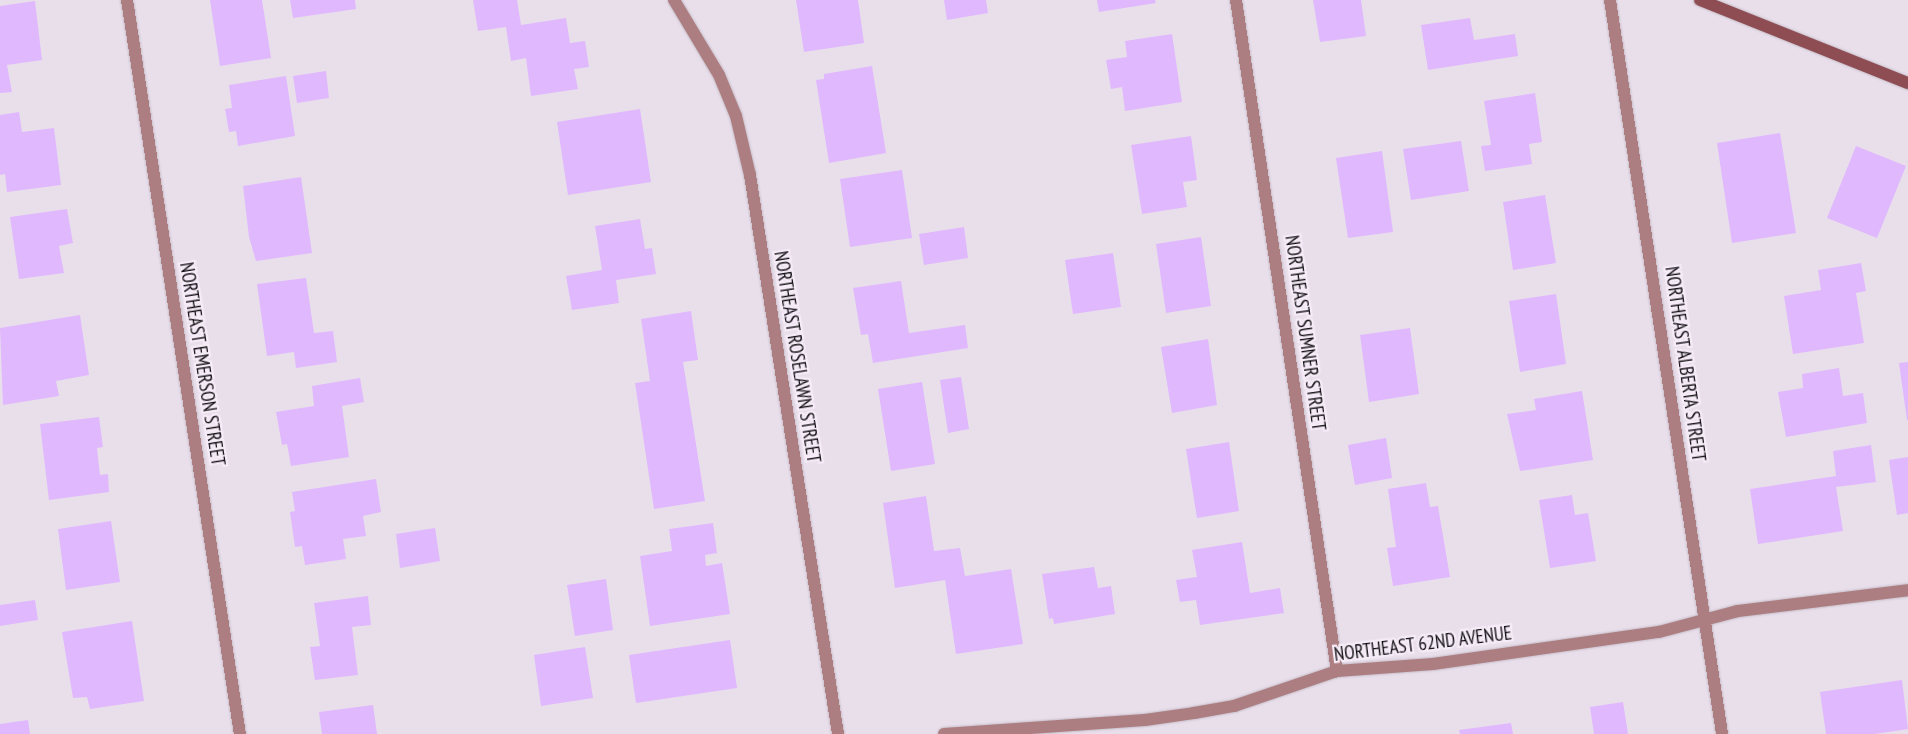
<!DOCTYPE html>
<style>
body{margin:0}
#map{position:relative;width:1908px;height:734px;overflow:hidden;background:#e9dfeb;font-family:"PT Sans Narrow",sans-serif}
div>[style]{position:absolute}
.building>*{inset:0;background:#e0b8fd}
.roads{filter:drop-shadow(0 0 1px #c6bdc8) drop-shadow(0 0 1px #c6bdc8)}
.street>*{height:12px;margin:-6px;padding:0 6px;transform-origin:6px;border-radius:6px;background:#ad7e81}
.secondary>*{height:12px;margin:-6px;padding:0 6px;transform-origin:6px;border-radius:6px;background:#8e4d53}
span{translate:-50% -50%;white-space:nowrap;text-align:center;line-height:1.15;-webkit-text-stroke:4.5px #f6ecf8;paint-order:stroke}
.street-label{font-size:19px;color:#0f0c10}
</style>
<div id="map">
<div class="building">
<div style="clip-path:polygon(210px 0,262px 0,271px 58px,220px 66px)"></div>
<div style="clip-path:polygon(290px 0,355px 0,356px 9px,293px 18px)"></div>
<div style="clip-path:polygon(473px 0,517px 0,521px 25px,566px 18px,570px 43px,585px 41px,589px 67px,574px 69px,578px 89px,531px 96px,526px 58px,511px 61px,506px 27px,478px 31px)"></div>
<div style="clip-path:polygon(796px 0,858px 0,864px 43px,804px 52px)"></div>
<div style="clip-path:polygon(944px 0,986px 0,988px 13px,947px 20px)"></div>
<div style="clip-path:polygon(1097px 0,1155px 0,1156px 3px,1099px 12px)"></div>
<div style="clip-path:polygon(1313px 0,1361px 0,1366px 36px,1320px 42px)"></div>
<div style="clip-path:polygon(35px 1px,42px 60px,7px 65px,12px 92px,0 93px,0 6px)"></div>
<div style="clip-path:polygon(1470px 18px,1474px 40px,1515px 34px,1518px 56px,1428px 70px,1421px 25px)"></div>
<div style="clip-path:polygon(1172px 34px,1182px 102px,1125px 111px,1122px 87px,1111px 89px,1106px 60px,1127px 57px,1125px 41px)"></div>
<div style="clip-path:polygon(872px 66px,886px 153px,829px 163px,816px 80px,824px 79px,824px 74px)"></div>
<div style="clip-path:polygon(326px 71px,329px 98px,297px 103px,293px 76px)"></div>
<div style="clip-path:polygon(286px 76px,295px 136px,238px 146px,236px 131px,229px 132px,225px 109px,232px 108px,229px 85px)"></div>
<div style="clip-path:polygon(1535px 93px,1542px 142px,1529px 144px,1532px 164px,1485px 171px,1481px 146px,1491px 145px,1484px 101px)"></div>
<div style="clip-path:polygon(640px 109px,651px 182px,568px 195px,557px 122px)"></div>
<div style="clip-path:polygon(19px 112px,22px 132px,54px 128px,61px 185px,7px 192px,5px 174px,0 175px,0 115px)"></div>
<div style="clip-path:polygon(1780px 133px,1796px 233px,1732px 243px,1717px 143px)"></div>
<div style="clip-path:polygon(1191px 136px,1197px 180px,1183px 182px,1187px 207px,1142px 214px,1131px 145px)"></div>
<div style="clip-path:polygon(1461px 141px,1469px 191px,1411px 200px,1403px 149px)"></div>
<div style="clip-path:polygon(1856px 146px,1906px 166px,1877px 238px,1827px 218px)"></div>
<div style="clip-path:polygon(1382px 151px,1393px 232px,1348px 238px,1336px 158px)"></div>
<div style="clip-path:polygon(902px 170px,912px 238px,850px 247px,840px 179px)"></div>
<div style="clip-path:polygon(301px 177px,312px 253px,256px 261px,249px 237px,243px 186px)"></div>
<div style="clip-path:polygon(1545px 195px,1556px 263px,1513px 270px,1503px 202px)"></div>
<div style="clip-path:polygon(67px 209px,73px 243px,59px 246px,64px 273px,19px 279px,10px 217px)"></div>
<div style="clip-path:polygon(640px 219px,645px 249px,652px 248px,656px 274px,616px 280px,619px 303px,572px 310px,566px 276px,602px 270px,595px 226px)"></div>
<div style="clip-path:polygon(964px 227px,968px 258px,924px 265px,919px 234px)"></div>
<div style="clip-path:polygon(1201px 237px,1211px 306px,1166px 313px,1156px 244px)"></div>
<div style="clip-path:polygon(1113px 253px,1121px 307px,1073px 314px,1065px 260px)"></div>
<div style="clip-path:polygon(1861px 263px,1866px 291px,1856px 293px,1864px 343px,1793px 354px,1784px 296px,1821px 290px,1818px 270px)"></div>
<div style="clip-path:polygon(306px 278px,314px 333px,333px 331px,337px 362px,296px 368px,294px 352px,267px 356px,257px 284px)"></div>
<div style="clip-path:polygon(901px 281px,909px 333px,965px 325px,968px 348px,873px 363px,868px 334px,861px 335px,853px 288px)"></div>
<div style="clip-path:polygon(1556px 294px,1566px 364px,1520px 372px,1509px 301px)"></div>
<div style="clip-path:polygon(691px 311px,698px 360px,683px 362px,705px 501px,654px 509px,635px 383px,650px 381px,641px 319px)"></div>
<div style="clip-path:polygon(80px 315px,89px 375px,56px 381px,59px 396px,3px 405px,0 328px)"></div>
<div style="clip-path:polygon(1410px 328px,1419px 394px,1369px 402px,1360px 335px)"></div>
<div style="clip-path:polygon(1208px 339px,1217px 405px,1172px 413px,1161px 347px)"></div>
<div style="clip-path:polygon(1908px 362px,1908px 420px,1907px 420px,1899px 363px)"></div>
<div style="clip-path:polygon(1839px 368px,1843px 396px,1863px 393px,1867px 423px,1786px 437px,1778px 392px,1803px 388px,1802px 374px)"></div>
<div style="clip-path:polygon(961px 377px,969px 429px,948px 433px,940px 380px)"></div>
<div style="clip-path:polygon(360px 378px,364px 402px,342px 406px,349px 457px,291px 466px,287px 444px,282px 445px,276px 412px,314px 406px,312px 386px)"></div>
<div style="clip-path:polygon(922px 382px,935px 464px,891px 471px,878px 389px)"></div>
<div style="clip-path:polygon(1582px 391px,1593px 460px,1520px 471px,1507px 414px,1536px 410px,1534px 399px)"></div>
<div style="clip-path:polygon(99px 417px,103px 447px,97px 448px,100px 475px,108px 474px,109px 492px,49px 500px,40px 424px)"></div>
<div style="clip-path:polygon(1386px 438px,1392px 478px,1355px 485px,1348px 445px)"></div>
<div style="clip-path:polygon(1229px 442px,1239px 511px,1197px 518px,1186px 449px)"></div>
<div style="clip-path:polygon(1871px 445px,1876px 482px,1836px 487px,1843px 531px,1758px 544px,1750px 489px,1836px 476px,1833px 451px)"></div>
<div style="clip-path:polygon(1908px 457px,1908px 513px,1897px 515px,1889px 460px)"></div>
<div style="clip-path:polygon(376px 479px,381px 512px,363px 516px,366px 536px,343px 539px,346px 559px,305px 565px,302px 546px,295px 547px,290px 512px,295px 511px,292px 492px)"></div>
<div style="clip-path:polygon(1426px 483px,1430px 507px,1438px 506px,1450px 577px,1393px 586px,1387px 548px,1396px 547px,1388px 489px)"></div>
<div style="clip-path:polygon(1572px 495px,1575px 515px,1588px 513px,1596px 561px,1550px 568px,1539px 500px)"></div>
<div style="clip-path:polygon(926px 496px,934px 551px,960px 548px,965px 576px,1011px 569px,1023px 644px,956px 654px,945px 580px,895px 588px,883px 503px)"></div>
<div style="clip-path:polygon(111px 521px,120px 582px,66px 590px,58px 529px)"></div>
<div style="clip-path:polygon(713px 523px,717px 553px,705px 555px,706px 566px,722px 563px,730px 614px,650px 626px,640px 556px,672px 551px,669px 529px)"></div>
<div style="clip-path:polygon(435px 528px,440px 561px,400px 568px,396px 534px)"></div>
<div style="clip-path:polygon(1242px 542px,1250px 593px,1280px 588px,1284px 613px,1200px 625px,1196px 600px,1180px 602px,1176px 580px,1197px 577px,1192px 550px)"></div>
<div style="clip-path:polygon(1094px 567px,1098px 588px,1111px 586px,1115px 614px,1054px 624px,1053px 618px,1049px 619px,1042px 574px)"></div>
<div style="clip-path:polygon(606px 579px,613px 630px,575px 636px,567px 585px)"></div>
<div style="clip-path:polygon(368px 596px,371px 625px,352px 627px,358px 675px,315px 680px,310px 647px,320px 646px,314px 603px)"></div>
<div style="clip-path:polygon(35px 600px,38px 620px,0 626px,0 605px)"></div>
<div style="clip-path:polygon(132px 621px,144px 701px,90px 709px,87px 697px,73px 698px,62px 632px)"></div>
<div style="clip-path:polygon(730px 640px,737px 688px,636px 703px,629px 655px)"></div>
<div style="clip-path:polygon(585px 647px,593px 698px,541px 706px,534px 655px)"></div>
<div style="clip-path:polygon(1902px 680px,1908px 729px,1875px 734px,1826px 734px,1820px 692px)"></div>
<div style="clip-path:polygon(1623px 702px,1628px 734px,1594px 734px,1590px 707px)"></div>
<div style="clip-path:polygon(373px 705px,377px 734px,322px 734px,319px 712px)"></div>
<div style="clip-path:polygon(28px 720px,30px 734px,0 734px,0 724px)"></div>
<div style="clip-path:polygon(1511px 723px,1513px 734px,1460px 734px,1459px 730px)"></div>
</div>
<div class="roads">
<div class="street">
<div style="left:127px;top:0;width:743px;rotate:81.25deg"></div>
<div style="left:674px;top:0;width:87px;rotate:59deg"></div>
<div style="left:719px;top:75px;width:44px;rotate:67.5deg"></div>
<div style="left:736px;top:116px;width:61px;rotate:76.7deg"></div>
<div style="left:750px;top:175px;width:566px;rotate:81.05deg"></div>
<div style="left:1236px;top:0;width:679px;rotate:81.44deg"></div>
<div style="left:1610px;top:0;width:742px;rotate:81.32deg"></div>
<div style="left:944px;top:734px;width:201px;rotate:-4deg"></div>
<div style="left:1145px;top:720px;width:49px;rotate:-8.1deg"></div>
<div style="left:1194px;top:713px;width:41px;rotate:-9.9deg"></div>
<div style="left:1234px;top:706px;width:109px;rotate:-18.8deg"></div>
<div style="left:1337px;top:671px;width:96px;rotate:-4.2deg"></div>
<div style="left:1433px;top:664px;width:228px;rotate:-8.1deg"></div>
<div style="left:1659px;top:632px;width:82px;rotate:-14.9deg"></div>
<div style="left:1738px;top:611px;width:171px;rotate:-7deg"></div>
</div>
<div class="secondary">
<div style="left:1700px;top:0;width:224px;rotate:21.8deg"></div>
</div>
</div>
<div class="street-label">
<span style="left:1305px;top:333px;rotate:82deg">NORTHEAST SUMNER STREET</span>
<span style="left:797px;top:357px;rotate:81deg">NORTHEAST ROSELAWN STREET</span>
<span style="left:202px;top:364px;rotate:81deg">NORTHEAST EMERSON STREET</span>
<span style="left:1685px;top:364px;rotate:82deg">NORTHEAST ALBERTA STREET</span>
<span style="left:1423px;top:644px;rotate:-7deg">NORTHEAST 62ND AVENUE</span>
</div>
</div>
